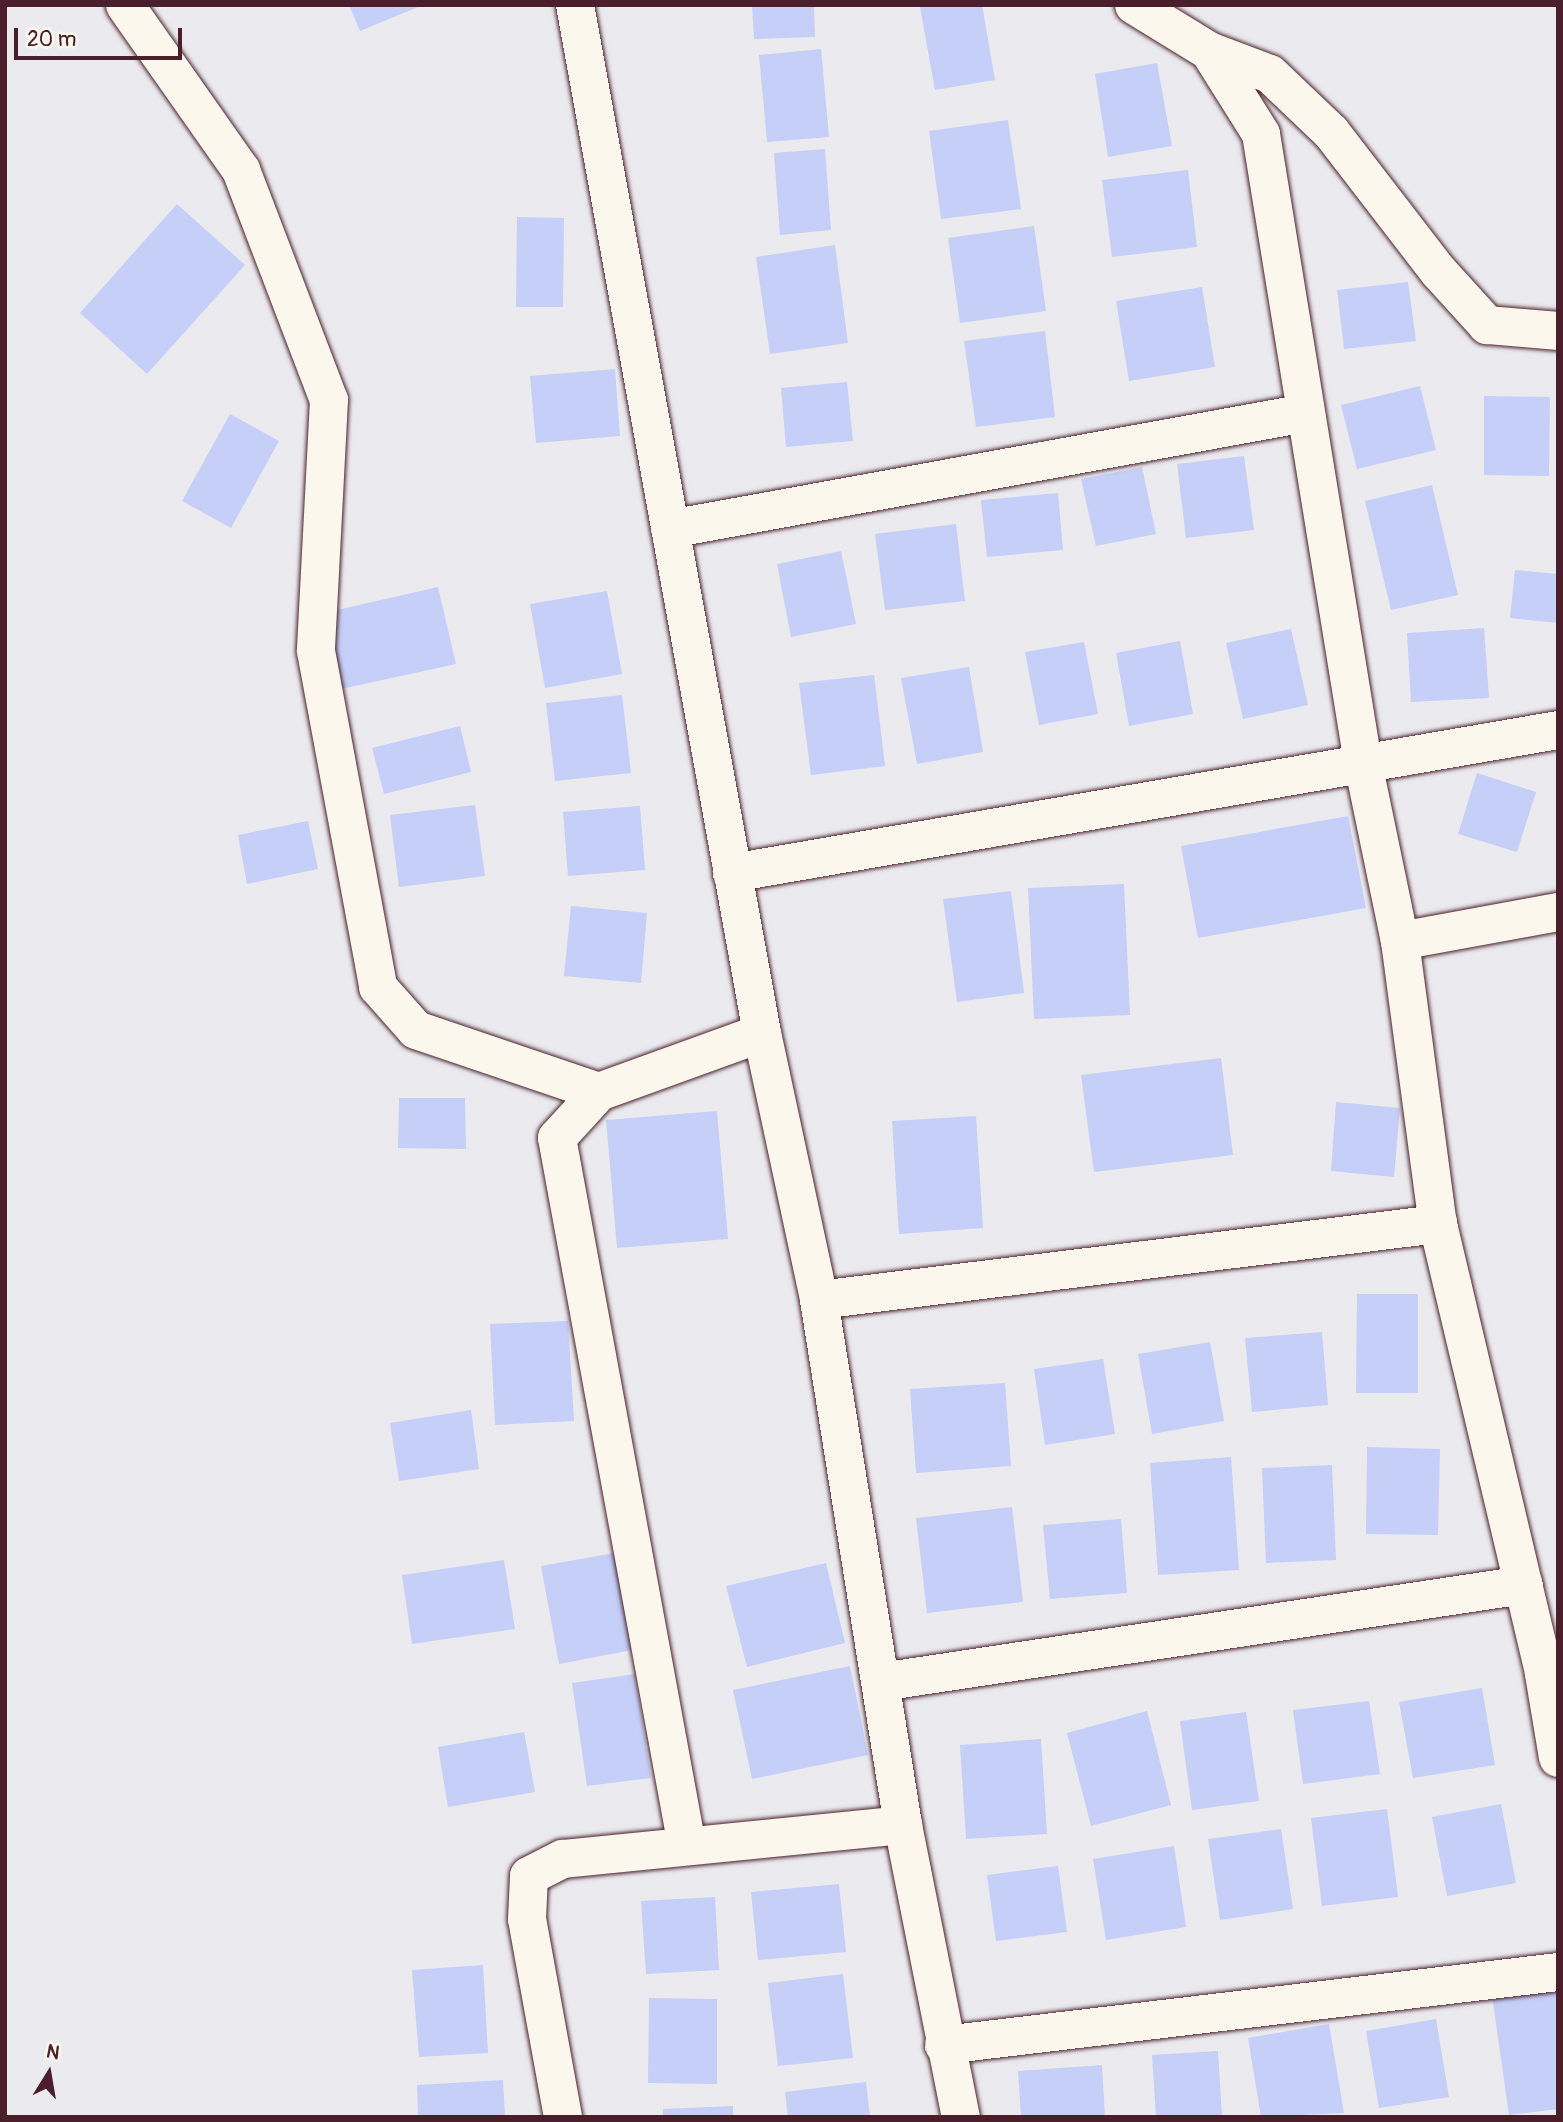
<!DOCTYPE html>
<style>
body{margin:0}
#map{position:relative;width:1563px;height:2122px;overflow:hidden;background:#ebebef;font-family:Pangolin,sans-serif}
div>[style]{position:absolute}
.building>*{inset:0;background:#c5cff7}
.roads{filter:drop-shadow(0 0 2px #4a1f2b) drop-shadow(0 0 2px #4a1f2b)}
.minor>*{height:38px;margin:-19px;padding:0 19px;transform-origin:19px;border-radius:19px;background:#fbf7ec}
span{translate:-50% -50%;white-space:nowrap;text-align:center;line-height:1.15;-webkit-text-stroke:5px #fbf7ec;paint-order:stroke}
.frame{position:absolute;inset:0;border:7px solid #4a1f2b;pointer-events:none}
.north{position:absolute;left:14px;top:2038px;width:70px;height:70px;-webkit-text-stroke:5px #fbf7ec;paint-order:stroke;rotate:11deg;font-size:19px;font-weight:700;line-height:28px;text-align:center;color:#4a1f2b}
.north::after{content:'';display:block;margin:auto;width:24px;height:32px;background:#4a1f2b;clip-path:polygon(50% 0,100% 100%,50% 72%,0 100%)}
.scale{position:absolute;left:14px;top:28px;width:168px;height:32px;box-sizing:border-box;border:4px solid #4a1f2b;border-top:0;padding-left:9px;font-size:21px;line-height:24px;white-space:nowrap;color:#4a1f2b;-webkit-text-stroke:5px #fbf7ec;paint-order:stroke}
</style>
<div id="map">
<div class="building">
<div style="clip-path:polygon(349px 5px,423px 5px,360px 31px)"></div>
<div style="clip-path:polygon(752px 5px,814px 5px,815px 37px,754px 39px)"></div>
<div style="clip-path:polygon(982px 5px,995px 80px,935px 90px,920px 7px)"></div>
<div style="clip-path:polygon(821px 49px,829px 137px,767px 142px,759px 55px)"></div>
<div style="clip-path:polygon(1157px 63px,1172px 146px,1108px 157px,1095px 74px)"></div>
<div style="clip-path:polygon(1008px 120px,1021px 209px,941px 219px,929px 131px)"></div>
<div style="clip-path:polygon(825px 149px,831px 230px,780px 235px,774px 153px)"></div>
<div style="clip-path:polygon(1188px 170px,1197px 247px,1112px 257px,1102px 180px)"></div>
<div style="clip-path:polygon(177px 204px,245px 265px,147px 374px,80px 313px)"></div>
<div style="clip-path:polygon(517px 217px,564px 218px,563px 307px,516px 307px)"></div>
<div style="clip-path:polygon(1034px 226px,1046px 311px,960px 323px,948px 238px)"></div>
<div style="clip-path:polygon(835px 245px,848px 343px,770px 354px,756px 257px)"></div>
<div style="clip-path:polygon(1408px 282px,1416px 341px,1344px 349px,1337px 290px)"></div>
<div style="clip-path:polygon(1202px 287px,1215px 367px,1129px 381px,1116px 301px)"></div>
<div style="clip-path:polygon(1045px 331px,1055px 417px,976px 427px,964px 341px)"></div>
<div style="clip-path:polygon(615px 369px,620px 436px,536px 443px,530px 376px)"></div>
<div style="clip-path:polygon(847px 382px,853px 441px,786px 447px,781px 388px)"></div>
<div style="clip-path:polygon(1420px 386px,1436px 450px,1357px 469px,1341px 405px)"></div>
<div style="clip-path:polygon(1484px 396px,1550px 397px,1549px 476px,1484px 475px)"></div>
<div style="clip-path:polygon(230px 414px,279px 441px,231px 528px,182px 501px)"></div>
<div style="clip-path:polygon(1244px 456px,1254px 530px,1186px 538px,1177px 464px)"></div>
<div style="clip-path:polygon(1142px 467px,1156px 534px,1096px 546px,1081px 479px)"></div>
<div style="clip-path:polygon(1432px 485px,1458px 595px,1391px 610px,1365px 501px)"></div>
<div style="clip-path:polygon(1058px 493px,1063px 550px,987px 557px,981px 500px)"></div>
<div style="clip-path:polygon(956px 524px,965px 601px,885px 610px,875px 534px)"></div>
<div style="clip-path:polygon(841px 551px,856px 624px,791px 637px,777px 564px)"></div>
<div style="clip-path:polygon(1515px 570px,1558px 574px,1558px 623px,1510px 618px)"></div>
<div style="clip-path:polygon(438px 587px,456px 664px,341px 689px,324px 613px)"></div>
<div style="clip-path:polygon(607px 591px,622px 674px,545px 688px,530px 604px)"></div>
<div style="clip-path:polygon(1484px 628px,1489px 698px,1411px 702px,1407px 633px)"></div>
<div style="clip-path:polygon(1291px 629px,1308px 705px,1243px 719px,1226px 643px)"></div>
<div style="clip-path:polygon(1180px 641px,1193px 714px,1129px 726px,1116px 653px)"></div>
<div style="clip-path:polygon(1084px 642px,1098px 714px,1039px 725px,1025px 652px)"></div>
<div style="clip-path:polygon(969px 667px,983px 752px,917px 764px,901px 678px)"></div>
<div style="clip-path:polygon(874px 675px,885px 766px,811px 775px,799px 683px)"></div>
<div style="clip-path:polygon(622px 695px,631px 773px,555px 781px,546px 703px)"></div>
<div style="clip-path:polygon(460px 726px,471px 772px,384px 794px,372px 748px)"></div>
<div style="clip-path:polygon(1477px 773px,1536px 792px,1517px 852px,1458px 834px)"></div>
<div style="clip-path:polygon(475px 805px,485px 876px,399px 887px,390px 815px)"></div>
<div style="clip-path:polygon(640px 806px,645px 870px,568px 876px,563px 812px)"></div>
<div style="clip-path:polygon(1348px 816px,1366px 908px,1198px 938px,1181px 846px)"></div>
<div style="clip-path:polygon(308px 821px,318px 869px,247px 884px,238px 835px)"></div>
<div style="clip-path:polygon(1124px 884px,1130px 1015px,1034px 1019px,1028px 888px)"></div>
<div style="clip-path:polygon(1011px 891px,1024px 993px,957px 1002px,943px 899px)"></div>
<div style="clip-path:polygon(571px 906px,647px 913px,641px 983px,564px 976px)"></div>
<div style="clip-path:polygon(1221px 1058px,1233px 1155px,1094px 1172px,1081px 1075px)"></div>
<div style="clip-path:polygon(399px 1098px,465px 1098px,466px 1149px,398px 1148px)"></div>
<div style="clip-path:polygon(1336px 1102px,1400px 1108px,1394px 1177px,1331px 1171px)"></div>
<div style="clip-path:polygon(717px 1111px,728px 1239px,617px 1248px,606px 1120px)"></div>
<div style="clip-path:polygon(976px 1116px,983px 1228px,899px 1234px,892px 1121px)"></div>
<div style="clip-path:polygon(1357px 1294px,1418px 1294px,1418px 1393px,1356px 1393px)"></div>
<div style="clip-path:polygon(568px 1321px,574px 1421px,495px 1425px,490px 1324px)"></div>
<div style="clip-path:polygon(1322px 1332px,1328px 1405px,1252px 1412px,1245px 1338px)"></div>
<div style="clip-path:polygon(1210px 1342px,1224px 1421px,1152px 1434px,1138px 1354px)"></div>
<div style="clip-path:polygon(1103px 1359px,1115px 1434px,1045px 1445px,1034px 1369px)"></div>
<div style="clip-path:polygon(1005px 1383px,1011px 1466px,916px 1473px,910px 1389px)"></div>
<div style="clip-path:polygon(471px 1410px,479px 1469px,399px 1481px,390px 1423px)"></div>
<div style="clip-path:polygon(1367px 1447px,1440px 1449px,1438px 1535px,1366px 1534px)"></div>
<div style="clip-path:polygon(1231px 1457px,1239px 1570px,1158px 1575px,1150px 1463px)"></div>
<div style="clip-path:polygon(1332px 1465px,1336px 1560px,1266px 1563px,1262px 1468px)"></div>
<div style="clip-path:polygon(1012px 1507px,1023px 1602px,927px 1613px,916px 1518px)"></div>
<div style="clip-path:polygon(1121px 1519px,1127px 1593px,1050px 1599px,1043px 1525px)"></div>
<div style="clip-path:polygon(614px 1553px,632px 1650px,559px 1664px,541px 1566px)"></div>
<div style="clip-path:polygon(504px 1560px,515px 1629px,412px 1644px,402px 1575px)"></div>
<div style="clip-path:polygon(826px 1563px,845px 1643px,747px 1667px,726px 1586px)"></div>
<div style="clip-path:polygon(850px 1666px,868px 1755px,752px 1779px,733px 1690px)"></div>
<div style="clip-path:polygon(635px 1674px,651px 1778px,587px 1786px,572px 1683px)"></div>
<div style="clip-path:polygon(1482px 1688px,1495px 1765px,1413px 1778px,1399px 1702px)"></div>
<div style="clip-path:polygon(1369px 1701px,1380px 1774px,1303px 1784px,1293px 1710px)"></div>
<div style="clip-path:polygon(1147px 1711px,1171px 1805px,1091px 1826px,1067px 1733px)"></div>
<div style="clip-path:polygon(1246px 1712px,1259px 1801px,1192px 1810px,1180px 1721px)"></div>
<div style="clip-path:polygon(524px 1732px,535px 1792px,448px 1807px,438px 1747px)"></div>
<div style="clip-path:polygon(1041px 1739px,1047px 1834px,966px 1839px,960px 1745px)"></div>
<div style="clip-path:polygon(1501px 1804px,1516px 1883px,1447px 1896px,1432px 1817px)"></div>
<div style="clip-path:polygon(1387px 1809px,1398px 1897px,1322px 1906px,1311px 1818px)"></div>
<div style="clip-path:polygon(1281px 1829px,1293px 1909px,1220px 1920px,1208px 1839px)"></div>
<div style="clip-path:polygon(1174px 1846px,1186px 1927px,1106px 1940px,1093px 1859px)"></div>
<div style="clip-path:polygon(1058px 1866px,1067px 1932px,996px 1941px,987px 1875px)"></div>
<div style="clip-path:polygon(839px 1884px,846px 1952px,758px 1960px,751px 1892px)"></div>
<div style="clip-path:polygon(715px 1897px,719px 1970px,646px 1974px,641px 1901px)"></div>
<div style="clip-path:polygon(483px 1965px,488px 2053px,419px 2057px,412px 1970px)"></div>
<div style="clip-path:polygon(843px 1974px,853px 2058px,778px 2066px,768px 1983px)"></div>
<div style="clip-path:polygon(1558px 1987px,1558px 2109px,1509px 2115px,1492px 1996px)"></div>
<div style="clip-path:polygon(649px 1998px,717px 1999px,717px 2084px,648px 2083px)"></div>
<div style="clip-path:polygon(1436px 2019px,1449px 2097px,1379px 2108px,1366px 2031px)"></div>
<div style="clip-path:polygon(1329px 2024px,1344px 2113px,1261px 2117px,1248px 2038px)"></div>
<div style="clip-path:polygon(1218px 2051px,1222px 2117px,1156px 2117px,1152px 2055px)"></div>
<div style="clip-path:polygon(1102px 2065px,1105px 2117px,1021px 2117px,1018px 2071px)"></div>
<div style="clip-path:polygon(503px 2080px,505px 2117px,418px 2117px,417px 2085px)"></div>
<div style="clip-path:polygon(866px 2082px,870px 2117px,788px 2117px,785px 2092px)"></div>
<div style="clip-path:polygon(733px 2106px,733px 2117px,663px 2117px,663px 2109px)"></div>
</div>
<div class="roads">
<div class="minor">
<div style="left:125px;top:5px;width:202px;rotate:54.9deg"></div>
<div style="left:241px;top:170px;width:246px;rotate:69.1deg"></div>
<div style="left:329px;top:400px;width:251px;rotate:93deg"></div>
<div style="left:316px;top:651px;width:342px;rotate:79.5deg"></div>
<div style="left:378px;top:987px;width:57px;rotate:48.5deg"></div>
<div style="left:416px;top:1030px;width:193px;rotate:18.7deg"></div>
<div style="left:575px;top:5px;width:1045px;rotate:79.69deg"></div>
<div style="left:762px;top:1033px;width:273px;rotate:77.9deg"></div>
<div style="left:819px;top:1300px;width:532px;rotate:80.91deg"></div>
<div style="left:903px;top:1825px;width:298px;rotate:78.8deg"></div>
<div style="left:1134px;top:5px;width:88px;rotate:31.5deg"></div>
<div style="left:1209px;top:51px;width:98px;rotate:57.9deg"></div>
<div style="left:1261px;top:134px;width:637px;rotate:80.79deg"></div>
<div style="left:1363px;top:763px;width:182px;rotate:78.3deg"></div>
<div style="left:1400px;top:941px;width:286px;rotate:82.4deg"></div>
<div style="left:1438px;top:1224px;width:462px;rotate:76.7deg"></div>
<div style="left:1544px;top:1674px;width:85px;rotate:80.5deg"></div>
<div style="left:1209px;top:51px;width:65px;rotate:20.7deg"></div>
<div style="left:1270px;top:74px;width:84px;rotate:43.6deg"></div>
<div style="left:1331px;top:132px;width:177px;rotate:52.4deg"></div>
<div style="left:1439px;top:272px;width:72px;rotate:47.8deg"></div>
<div style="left:1487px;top:325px;width:71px;rotate:4.8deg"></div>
<div style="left:670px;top:529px;width:646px;rotate:-10.34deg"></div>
<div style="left:732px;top:873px;width:838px;rotate:-9.82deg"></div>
<div style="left:1400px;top:941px;width:161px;rotate:-10.4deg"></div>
<div style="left:819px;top:1300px;width:624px;rotate:-7deg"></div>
<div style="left:881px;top:1682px;width:650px;rotate:-8.58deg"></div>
<div style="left:687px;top:1846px;width:720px;rotate:-100.4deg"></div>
<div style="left:557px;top:1138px;width:62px;rotate:-47.6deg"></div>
<div style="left:599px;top:1092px;width:173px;rotate:-19.9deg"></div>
<div style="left:944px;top:2045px;width:618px;rotate:-6.78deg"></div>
<div style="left:563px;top:2117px;width:201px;rotate:-100.3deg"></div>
<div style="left:527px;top:1919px;width:43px;rotate:-87.3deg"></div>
<div style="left:529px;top:1876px;width:38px;rotate:-27deg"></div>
<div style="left:563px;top:1859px;width:342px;rotate:-5.7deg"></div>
</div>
</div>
<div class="frame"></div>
<div class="north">N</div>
<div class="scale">20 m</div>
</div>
